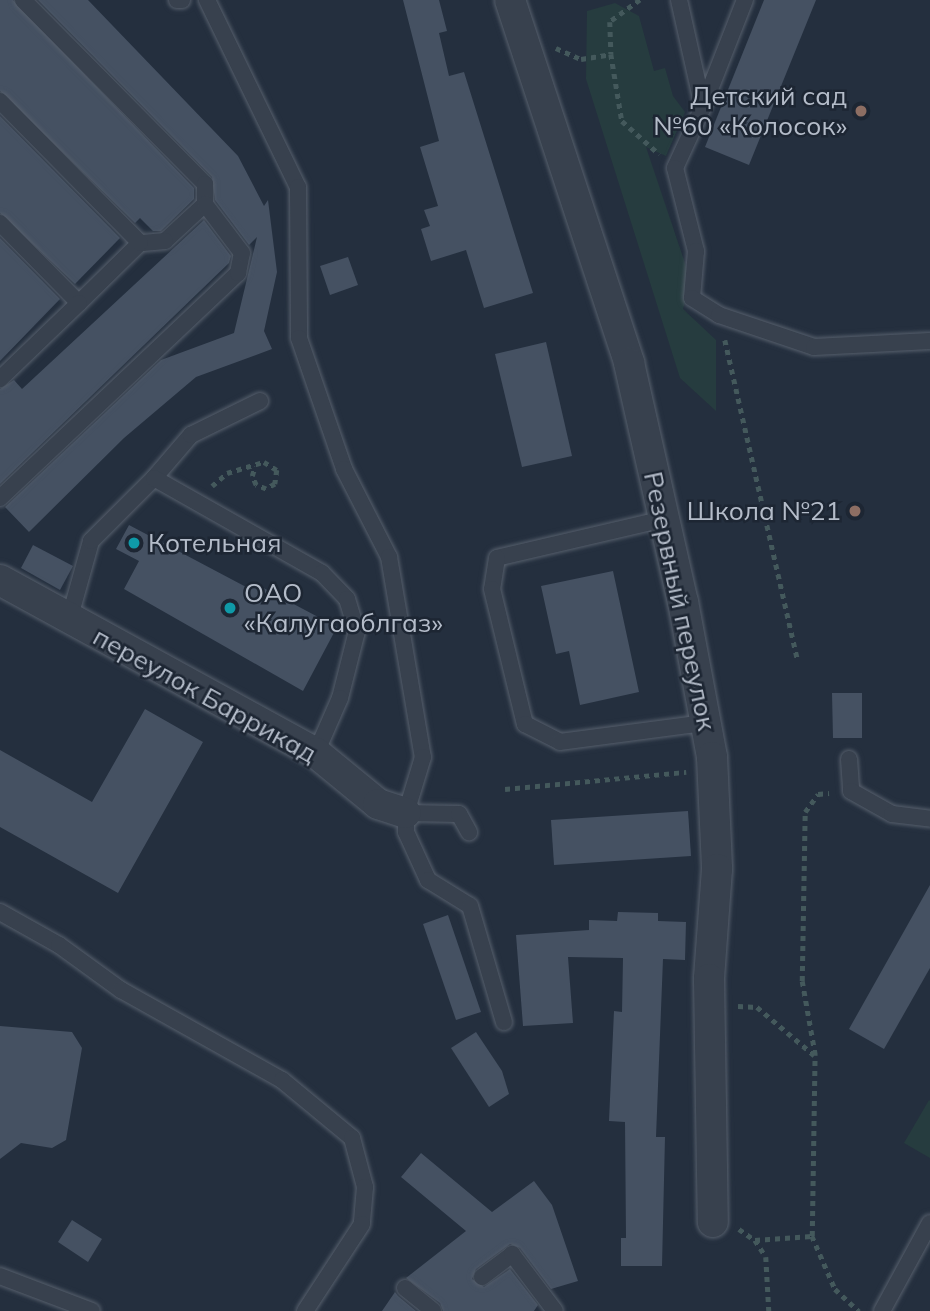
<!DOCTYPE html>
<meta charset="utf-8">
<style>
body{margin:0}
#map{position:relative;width:930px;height:1311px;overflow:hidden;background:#242f3e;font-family:Mulish,sans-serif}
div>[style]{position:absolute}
.green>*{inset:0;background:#263c3f}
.building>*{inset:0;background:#455162}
.path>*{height:4.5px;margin-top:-2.25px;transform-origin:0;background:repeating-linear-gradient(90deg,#44595c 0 5px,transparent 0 10px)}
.roads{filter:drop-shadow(0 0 2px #565f6c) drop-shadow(0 0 2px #565f6c)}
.lane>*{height:16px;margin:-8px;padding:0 8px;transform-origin:8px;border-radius:8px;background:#38414e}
.street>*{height:30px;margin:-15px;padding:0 15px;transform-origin:15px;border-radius:15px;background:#38414e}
.dots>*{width:19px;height:19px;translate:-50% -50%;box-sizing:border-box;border:4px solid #1d2633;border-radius:50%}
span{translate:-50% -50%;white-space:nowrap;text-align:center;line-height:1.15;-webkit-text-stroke:5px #1d2633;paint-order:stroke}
.poi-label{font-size:26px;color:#b4bcc9}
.right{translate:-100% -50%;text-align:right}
.left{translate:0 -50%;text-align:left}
.street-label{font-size:26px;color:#b4bcc9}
</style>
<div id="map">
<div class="green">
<div style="clip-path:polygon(615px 3px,639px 16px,654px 71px,665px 68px,673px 96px,685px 112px,666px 156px,646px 147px,691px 281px,683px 309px,716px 340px,716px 411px,680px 378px,586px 79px,587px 11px)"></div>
<div style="clip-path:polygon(929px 1100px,930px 1101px,930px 1158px,904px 1143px)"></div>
</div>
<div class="building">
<div style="clip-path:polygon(0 0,13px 0,194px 188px,194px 199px,161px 231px,153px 231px,140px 218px,135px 223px,0 91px)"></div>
<div style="clip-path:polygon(38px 0,88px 0,238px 156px,264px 206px,268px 200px,277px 272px,264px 331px,272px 349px,196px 377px,124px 438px,29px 532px,5px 507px,161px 360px,234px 333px,257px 237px,249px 245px,215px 200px,212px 177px)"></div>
<div style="clip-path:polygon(403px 0,439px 0,447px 31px,439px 33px,449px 76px,464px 72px,533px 293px,484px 308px,466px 250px,431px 261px,421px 229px,430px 226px,424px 210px,438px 206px,420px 147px,439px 141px)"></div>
<div style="clip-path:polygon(764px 0,816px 0,749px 165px,705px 147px)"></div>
<div style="clip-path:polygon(0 116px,120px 238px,75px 284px,0 213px)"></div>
<div style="clip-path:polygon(204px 220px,231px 256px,229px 263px,0 484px,0 389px,14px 380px,22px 389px)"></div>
<div style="clip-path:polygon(0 238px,60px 299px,0 361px)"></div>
<div style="clip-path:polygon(348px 257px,358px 285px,330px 295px,320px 266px)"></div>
<div style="clip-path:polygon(546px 342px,572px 456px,522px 467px,495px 354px)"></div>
<div style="clip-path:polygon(129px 525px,248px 588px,252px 582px,337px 627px,303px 691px,124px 589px,139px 561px,116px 549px)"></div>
<div style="clip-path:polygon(33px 545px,73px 566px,60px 590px,21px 568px)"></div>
<div style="clip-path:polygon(613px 571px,639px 692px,580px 705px,569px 651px,556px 654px,541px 586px)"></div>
<div style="clip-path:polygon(832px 693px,862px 693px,862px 738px,833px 738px)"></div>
<div style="clip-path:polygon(145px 709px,203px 742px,118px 893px,0 827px,0 750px,92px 802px)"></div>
<div style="clip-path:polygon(688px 811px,691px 856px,554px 865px,551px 820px)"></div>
<div style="clip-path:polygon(930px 885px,930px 968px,884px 1049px,849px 1029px)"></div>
<div style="clip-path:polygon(618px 912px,658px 913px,658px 921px,686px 922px,685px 960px,663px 959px,656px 1137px,665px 1137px,662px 1266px,621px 1266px,621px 1238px,626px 1238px,625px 1122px,609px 1121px,614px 1011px,622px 1012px,623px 958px,568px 957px,573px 1023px,523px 1026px,516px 935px,589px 930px,589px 920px,617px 921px)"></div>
<div style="clip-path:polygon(448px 915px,481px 1012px,456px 1020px,423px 924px)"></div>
<div style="clip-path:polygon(0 1026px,72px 1032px,82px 1048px,66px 1140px,52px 1148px,21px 1143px,0 1159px)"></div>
<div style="clip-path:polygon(476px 1032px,502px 1071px,509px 1094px,489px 1107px,451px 1048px)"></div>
<div style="clip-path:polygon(421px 1153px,492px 1212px,534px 1181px,552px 1205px,578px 1281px,551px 1289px,520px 1248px,510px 1244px,476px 1269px,472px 1279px,484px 1287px,510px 1269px,538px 1305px,534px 1311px,443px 1311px,440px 1303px,406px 1278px,466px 1231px,401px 1177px)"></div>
<div style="clip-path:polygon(72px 1220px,102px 1239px,88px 1262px,58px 1242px)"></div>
<div style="clip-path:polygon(395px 1292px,398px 1296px,416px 1311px,382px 1311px)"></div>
</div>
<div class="path">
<div style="left:640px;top:0;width:37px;rotate:144deg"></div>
<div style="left:610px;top:22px;width:32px;rotate:88deg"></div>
<div style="left:611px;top:54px;width:68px;rotate:80.7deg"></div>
<div style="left:622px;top:121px;width:50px;rotate:41.7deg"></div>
<div style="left:556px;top:48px;width:27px;rotate:24deg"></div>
<div style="left:581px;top:59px;width:30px;rotate:-9deg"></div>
<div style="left:725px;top:340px;width:326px;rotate:77.2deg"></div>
<div style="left:212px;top:486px;width:20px;rotate:-41deg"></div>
<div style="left:227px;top:473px;width:39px;rotate:-17deg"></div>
<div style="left:264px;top:462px;width:15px;rotate:32deg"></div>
<div style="left:277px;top:470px;width:14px;rotate:98deg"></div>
<div style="left:275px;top:484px;width:10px;rotate:151deg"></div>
<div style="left:266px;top:489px;width:11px;rotate:-158deg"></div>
<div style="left:256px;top:485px;width:10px;rotate:-114deg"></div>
<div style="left:252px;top:476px;width:10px;rotate:-73deg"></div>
<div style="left:505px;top:789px;width:182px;rotate:-5.4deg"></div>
<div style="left:738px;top:1006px;width:19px;rotate:3deg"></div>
<div style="left:757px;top:1007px;width:75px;rotate:40.1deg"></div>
<div style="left:739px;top:1229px;width:19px;rotate:35deg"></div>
<div style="left:755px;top:1240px;width:20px;rotate:57deg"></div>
<div style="left:766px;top:1257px;width:54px;rotate:86.8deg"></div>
<div style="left:812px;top:1236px;width:58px;rotate:66.5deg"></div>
<div style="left:835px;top:1289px;width:33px;rotate:43deg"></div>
<div style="left:755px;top:1240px;width:57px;rotate:-4deg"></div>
<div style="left:812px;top:1236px;width:181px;rotate:-89.1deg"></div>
<div style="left:815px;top:1055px;width:75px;rotate:-100deg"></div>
<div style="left:802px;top:981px;width:169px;rotate:-89deg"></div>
<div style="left:805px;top:812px;width:22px;rotate:-54deg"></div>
<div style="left:818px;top:794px;width:11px;rotate:-5deg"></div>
</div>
<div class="roads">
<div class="lane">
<div style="left:23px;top:0;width:259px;rotate:45.3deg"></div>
<div style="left:205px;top:184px;width:20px;rotate:90deg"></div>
<div style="left:205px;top:204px;width:54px;rotate:137.2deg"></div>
<div style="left:165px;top:241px;width:25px;rotate:175deg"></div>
<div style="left:140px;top:243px;width:86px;rotate:135.5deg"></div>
<div style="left:177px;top:0;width:5px"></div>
<div style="left:207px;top:0;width:208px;rotate:64.1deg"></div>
<div style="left:298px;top:187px;width:151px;rotate:89.6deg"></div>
<div style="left:299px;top:338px;width:139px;rotate:71deg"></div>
<div style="left:344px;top:469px;width:99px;rotate:62.9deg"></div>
<div style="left:389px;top:557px;width:203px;rotate:80.4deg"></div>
<div style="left:423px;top:757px;width:59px;rotate:106.9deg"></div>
<div style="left:406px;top:813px;width:53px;rotate:1.1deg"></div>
<div style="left:459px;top:814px;width:21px;rotate:61deg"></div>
<div style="left:679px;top:0;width:110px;rotate:77.4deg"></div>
<div style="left:703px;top:107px;width:115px;rotate:-68.6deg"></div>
<div style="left:0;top:101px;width:199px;rotate:45.4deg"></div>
<div style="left:703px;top:107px;width:67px;rotate:114.7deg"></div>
<div style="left:675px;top:168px;width:86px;rotate:75.8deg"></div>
<div style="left:696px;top:251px;width:47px;rotate:94.9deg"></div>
<div style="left:692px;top:298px;width:32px;rotate:32deg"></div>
<div style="left:719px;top:315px;width:100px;rotate:18.6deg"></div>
<div style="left:814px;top:347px;width:116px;rotate:-3deg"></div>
<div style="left:0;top:223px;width:112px;rotate:45.4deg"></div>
<div style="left:79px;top:303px;width:110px;rotate:136.1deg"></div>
<div style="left:154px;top:478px;width:57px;rotate:-49.3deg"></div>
<div style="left:191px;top:435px;width:77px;rotate:-26.2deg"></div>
<div style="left:0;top:498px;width:328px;rotate:-43.4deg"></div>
<div style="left:238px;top:273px;width:20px;rotate:-79deg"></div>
<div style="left:242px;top:253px;width:61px;rotate:-127.1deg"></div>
<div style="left:664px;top:519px;width:171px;rotate:166.9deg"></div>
<div style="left:497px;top:558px;width:31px;rotate:99deg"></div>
<div style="left:492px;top:589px;width:139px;rotate:76.3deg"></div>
<div style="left:525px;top:724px;width:39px;rotate:27deg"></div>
<div style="left:560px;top:742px;width:146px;rotate:-7.5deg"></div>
<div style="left:69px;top:620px;width:82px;rotate:-74.4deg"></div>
<div style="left:91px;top:541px;width:89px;rotate:-45deg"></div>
<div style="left:154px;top:478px;width:193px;rotate:29.5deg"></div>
<div style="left:322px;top:573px;width:36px;rotate:46deg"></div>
<div style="left:347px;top:599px;width:34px;rotate:73deg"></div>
<div style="left:357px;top:631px;width:69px;rotate:104.2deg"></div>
<div style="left:340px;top:698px;width:60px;rotate:113.6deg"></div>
<div style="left:849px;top:759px;width:32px;rotate:86deg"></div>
<div style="left:851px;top:791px;width:47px;rotate:29.3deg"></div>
<div style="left:892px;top:814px;width:38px;rotate:7deg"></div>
<div style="left:406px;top:813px;width:19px;rotate:90deg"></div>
<div style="left:406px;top:832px;width:53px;rotate:65.4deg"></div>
<div style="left:428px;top:880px;width:49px;rotate:31.8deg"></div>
<div style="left:470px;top:906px;width:121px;rotate:73.7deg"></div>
<div style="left:0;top:912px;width:68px;rotate:29.2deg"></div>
<div style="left:59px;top:945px;width:77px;rotate:36deg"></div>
<div style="left:121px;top:990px;width:184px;rotate:29.2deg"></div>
<div style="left:282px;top:1080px;width:91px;rotate:39.6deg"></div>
<div style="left:352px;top:1138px;width:51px;rotate:75.1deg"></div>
<div style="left:365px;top:1187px;width:37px;rotate:95deg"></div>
<div style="left:362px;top:1224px;width:104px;rotate:123.2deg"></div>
<div style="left:0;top:1276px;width:98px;rotate:20.8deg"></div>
<div style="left:482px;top:1277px;width:38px;rotate:-37deg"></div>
<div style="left:512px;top:1254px;width:71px;rotate:53deg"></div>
<div style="left:405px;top:1288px;width:36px;rotate:39deg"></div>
<div style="left:882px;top:1311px;width:100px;rotate:-61.4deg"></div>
</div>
<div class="street">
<div style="left:510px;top:0;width:382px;rotate:71.8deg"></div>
<div style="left:629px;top:363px;width:245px;rotate:77.3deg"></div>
<div style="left:683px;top:602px;width:158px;rotate:79.4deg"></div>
<div style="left:712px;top:757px;width:112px;rotate:87.4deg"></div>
<div style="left:717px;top:869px;width:110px;rotate:94.2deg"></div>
<div style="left:709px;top:979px;width:243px;rotate:89.1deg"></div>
<div style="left:0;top:580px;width:360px;rotate:28.7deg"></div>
<div style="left:316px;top:753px;width:80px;rotate:39.4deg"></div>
<div style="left:378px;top:804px;width:29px;rotate:18deg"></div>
</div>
</div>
<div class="dots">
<div style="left:861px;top:111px;background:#8d6e63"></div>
<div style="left:855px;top:511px;background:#8d6e63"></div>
<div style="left:134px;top:543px;background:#0f9aa8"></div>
<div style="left:230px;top:608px;background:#0f9aa8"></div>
</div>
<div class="poi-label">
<span class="right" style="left:847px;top:111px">Детский сад<br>№60 «Колосок»</span>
<span class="right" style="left:841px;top:511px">Школа №21</span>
<span class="left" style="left:148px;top:543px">Котельная</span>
<span class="left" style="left:244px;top:608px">ОАО<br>«Калугаоблгаз»</span>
</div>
<div class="street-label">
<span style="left:680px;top:601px;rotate:78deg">Резервный переулок</span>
<span style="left:205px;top:695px;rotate:29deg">переулок Баррикад</span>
</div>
</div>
